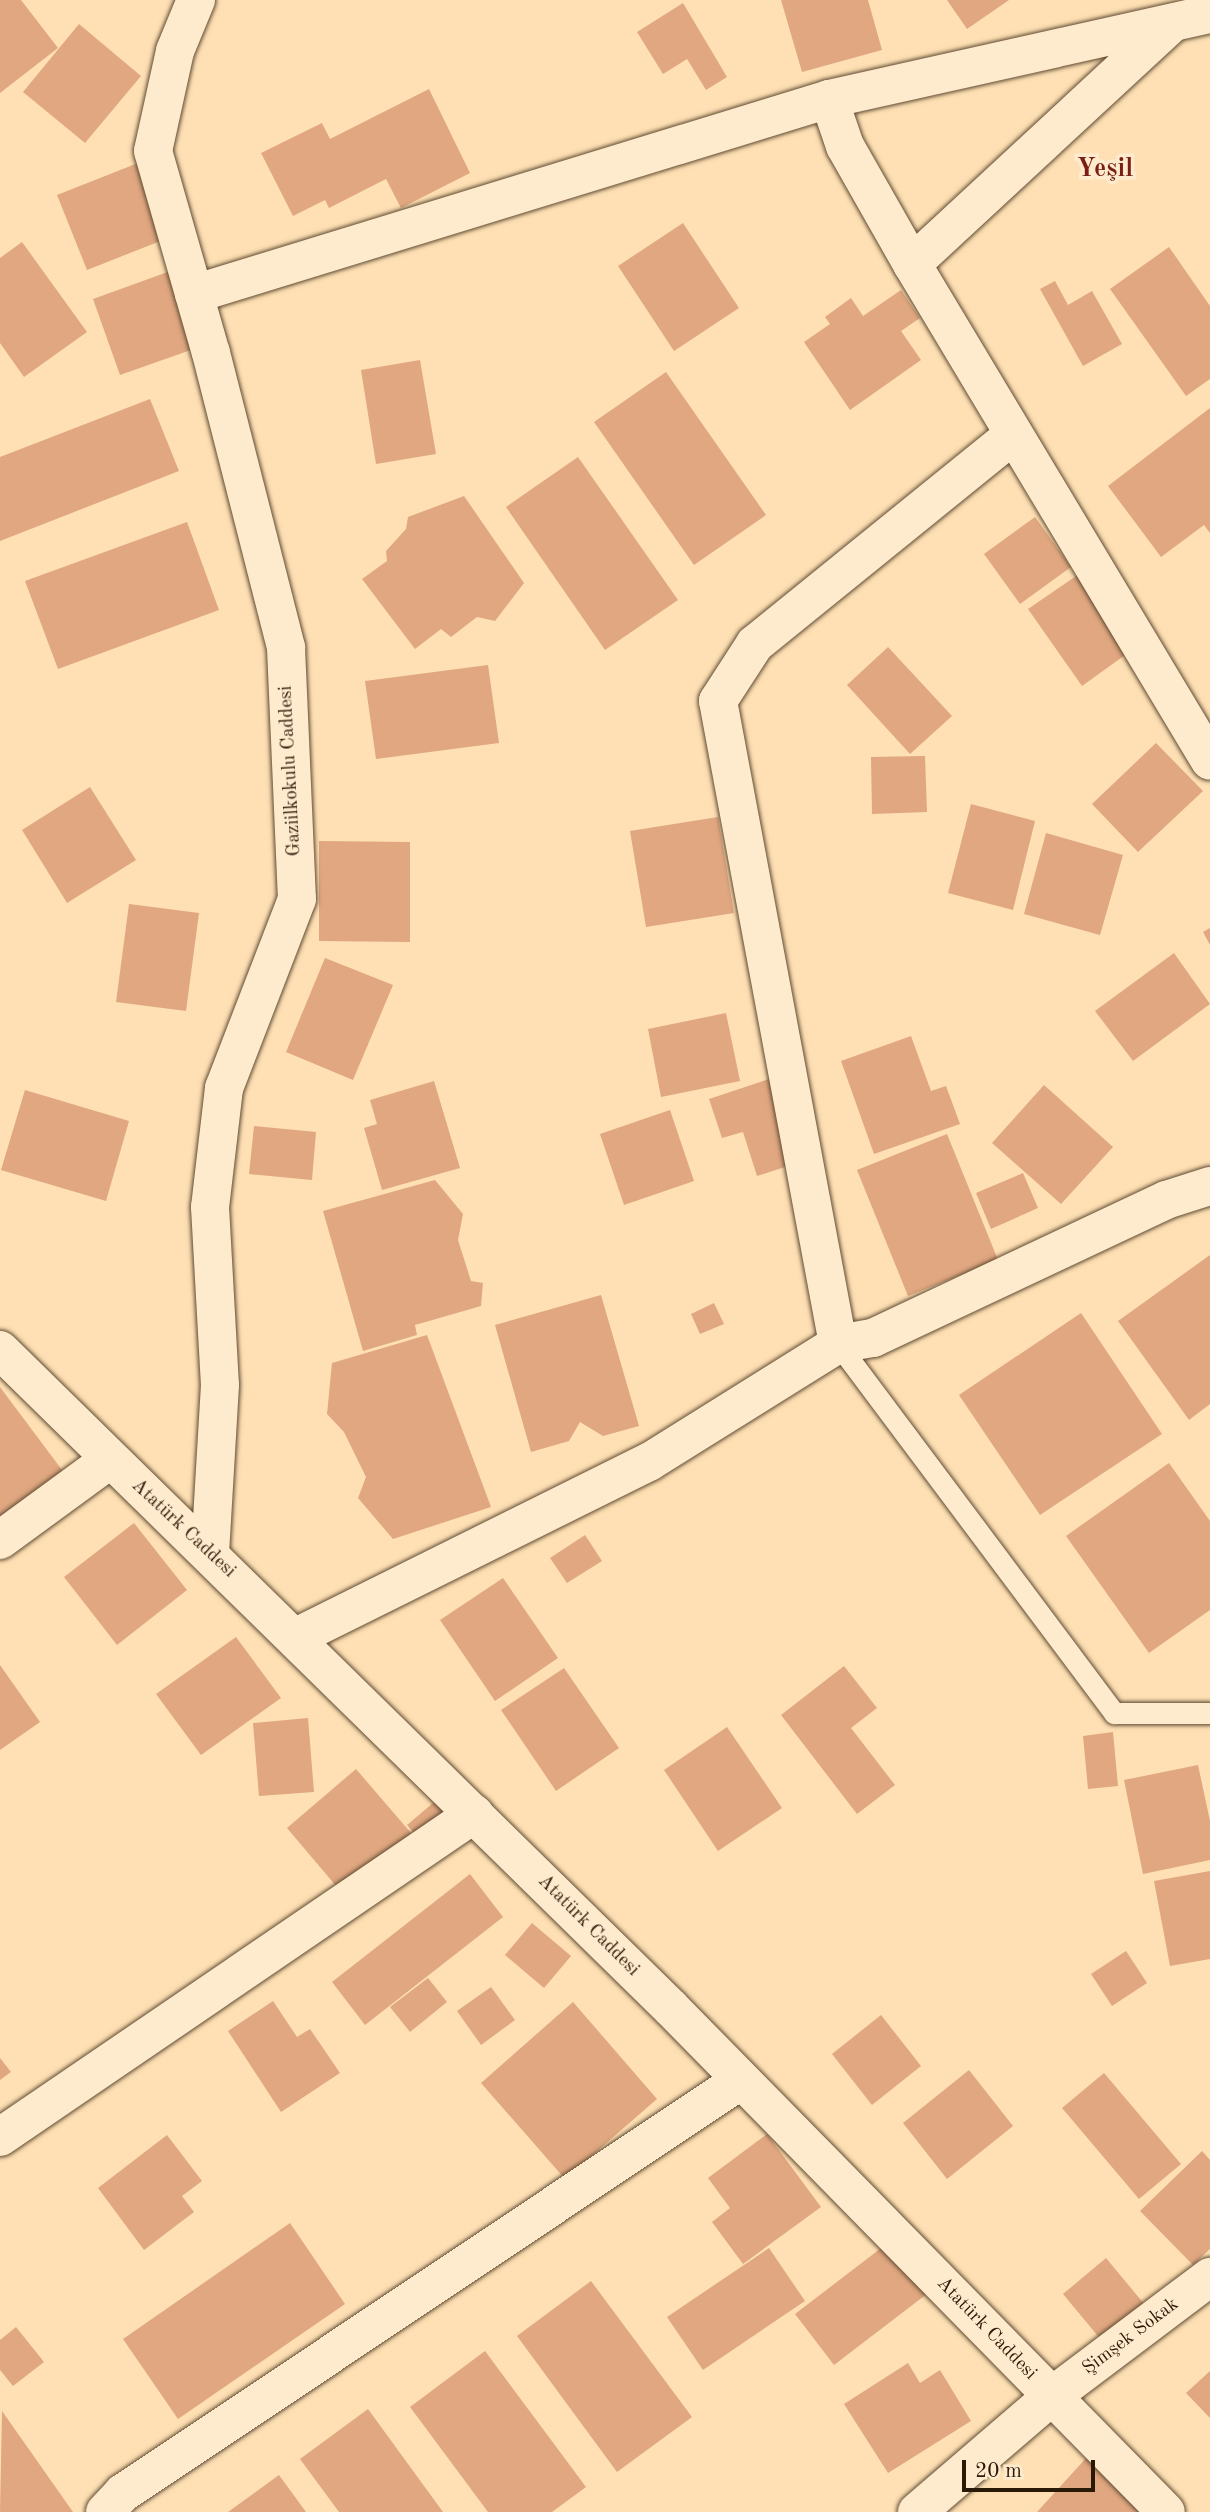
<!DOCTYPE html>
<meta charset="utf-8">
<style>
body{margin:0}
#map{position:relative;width:1210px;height:2512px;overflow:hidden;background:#fee0b4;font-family:"Old Standard TT",serif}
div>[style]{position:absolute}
.building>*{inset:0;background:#e0a780}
.roads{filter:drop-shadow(0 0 2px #604b32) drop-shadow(0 0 2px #604b32)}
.service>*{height:21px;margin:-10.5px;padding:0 10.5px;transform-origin:10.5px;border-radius:10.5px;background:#feebce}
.minor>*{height:38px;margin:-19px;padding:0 19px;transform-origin:19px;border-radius:19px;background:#feebce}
.tertiary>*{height:38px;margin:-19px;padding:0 19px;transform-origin:19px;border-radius:19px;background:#feebce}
span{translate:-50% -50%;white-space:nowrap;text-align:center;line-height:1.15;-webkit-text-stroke:7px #feebce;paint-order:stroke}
.street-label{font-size:19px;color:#2b1907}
.district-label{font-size:26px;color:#7a1f14;font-weight:700}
.scale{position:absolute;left:962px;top:2460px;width:133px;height:32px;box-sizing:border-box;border:4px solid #2b1907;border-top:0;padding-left:9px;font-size:21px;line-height:24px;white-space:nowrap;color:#2b1907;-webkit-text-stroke:5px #feebce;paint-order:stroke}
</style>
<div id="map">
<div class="building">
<div style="clip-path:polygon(0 0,21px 0,58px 48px,0 93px)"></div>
<div style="clip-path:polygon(781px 0,868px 0,882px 50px,802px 72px)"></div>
<div style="clip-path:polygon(947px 0,1009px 0,967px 29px)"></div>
<div style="clip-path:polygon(683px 3px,727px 77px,706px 90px,687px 59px,663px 74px,637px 32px)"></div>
<div style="clip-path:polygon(79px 24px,141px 76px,85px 143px,23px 92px)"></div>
<div style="clip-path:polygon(429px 89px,470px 173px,401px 208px,386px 179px,329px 208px,325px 200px,293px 216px,261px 153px,322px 123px,330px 139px)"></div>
<div style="clip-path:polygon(138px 163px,168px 238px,87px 270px,57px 195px)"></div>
<div style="clip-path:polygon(683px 223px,739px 308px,674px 351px,618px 266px)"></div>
<div style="clip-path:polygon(22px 242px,87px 332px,24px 377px,0 343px,0 258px)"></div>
<div style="clip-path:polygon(1169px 247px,1210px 306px,1210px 379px,1186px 396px,1110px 289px)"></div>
<div style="clip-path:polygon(176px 269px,202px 346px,120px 375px,93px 299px)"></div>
<div style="clip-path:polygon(1055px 281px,1068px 305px,1092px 291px,1122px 344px,1083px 366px,1040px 289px)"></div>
<div style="clip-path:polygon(901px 290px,920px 318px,901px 331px,921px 360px,850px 410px,804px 342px,830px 324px,825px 317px,851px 298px,863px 316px)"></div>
<div style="clip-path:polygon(420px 360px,436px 454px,376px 464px,361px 370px)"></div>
<div style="clip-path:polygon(666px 372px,766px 515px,694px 565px,594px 422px)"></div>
<div style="clip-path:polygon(150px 399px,179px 471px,0 541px,0 457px)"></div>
<div style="clip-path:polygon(1210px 408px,1210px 533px,1204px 525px,1161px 557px,1108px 486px)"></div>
<div style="clip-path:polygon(578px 457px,678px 600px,605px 650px,506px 507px)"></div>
<div style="clip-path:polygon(464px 496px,524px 583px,495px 621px,477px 617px,451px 637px,441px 629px,415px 649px,362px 579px,387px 561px,386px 551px,406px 529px,408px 517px)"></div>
<div style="clip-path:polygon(1035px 517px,1071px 567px,1020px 604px,984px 554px)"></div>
<div style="clip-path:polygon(187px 522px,219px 610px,58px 669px,25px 581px)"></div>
<div style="clip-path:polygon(1079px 574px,1132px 650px,1082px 686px,1028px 609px)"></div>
<div style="clip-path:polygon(888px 647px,952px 716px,910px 754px,847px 685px)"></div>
<div style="clip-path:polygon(488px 665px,499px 743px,376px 759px,365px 681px)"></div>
<div style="clip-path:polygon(1156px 743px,1203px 791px,1138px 852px,1092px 804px)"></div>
<div style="clip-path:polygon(925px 756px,927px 812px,872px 814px,871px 757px)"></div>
<div style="clip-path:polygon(90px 787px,136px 860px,67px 903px,22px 830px)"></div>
<div style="clip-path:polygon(971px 804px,1035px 821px,1013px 910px,948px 893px)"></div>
<div style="clip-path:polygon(718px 817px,734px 913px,646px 927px,630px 831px)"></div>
<div style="clip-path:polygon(1046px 833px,1123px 855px,1100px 935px,1024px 914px)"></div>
<div style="clip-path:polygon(319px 841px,410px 842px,410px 942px,319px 941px)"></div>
<div style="clip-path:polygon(129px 904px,199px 913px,186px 1011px,116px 1002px)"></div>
<div style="clip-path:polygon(1210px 928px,1210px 945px,1203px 932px)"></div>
<div style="clip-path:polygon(1174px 953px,1210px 1004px,1133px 1061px,1095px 1011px)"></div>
<div style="clip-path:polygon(325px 958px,393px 985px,353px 1080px,286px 1052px)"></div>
<div style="clip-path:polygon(726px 1013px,740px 1081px,661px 1097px,648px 1029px)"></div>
<div style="clip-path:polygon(911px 1036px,931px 1091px,946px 1086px,960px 1124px,874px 1154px,841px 1061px)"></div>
<div style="clip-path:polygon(769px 1079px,797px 1163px,757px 1176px,743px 1132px,722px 1138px,709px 1099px)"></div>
<div style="clip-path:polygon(434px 1081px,460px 1168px,382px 1190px,364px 1128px,377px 1124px,370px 1100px)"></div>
<div style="clip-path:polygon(1044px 1085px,1113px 1147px,1061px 1204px,992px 1143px)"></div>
<div style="clip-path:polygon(25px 1090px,129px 1121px,106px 1201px,1px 1170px)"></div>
<div style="clip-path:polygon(670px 1110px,694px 1181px,624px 1205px,600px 1134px)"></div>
<div style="clip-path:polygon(254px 1126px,316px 1132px,312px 1180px,249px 1174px)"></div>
<div style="clip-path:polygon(947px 1134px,998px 1260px,908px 1296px,857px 1170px)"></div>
<div style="clip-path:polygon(1023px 1173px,1038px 1208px,991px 1229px,976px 1193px)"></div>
<div style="clip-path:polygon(435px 1180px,463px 1214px,458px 1240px,471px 1281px,483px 1283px,481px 1306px,415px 1325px,417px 1335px,363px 1351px,323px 1211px)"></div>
<div style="clip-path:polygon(1210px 1255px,1210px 1404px,1189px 1420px,1118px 1321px)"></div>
<div style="clip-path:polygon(601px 1295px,639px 1426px,603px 1436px,580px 1422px,569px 1441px,531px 1452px,495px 1325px)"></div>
<div style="clip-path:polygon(714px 1303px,724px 1324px,700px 1334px,691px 1314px)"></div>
<div style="clip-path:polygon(1081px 1313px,1162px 1434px,1040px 1515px,959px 1395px)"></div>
<div style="clip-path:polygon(427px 1335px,491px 1507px,393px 1539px,358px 1498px,366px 1477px,344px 1432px,327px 1414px,332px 1363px)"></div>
<div style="clip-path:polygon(0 1387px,65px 1474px,0 1523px)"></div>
<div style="clip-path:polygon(1169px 1463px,1210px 1521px,1210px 1610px,1149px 1653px,1066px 1536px)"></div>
<div style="clip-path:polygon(134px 1523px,187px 1590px,117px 1645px,64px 1577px)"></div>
<div style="clip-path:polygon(585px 1535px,602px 1561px,567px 1583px,550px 1558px)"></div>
<div style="clip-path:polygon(503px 1578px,558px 1658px,495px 1701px,440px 1620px)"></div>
<div style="clip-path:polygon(236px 1637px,281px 1698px,201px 1755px,156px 1694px)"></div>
<div style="clip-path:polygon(0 1665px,40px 1722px,0 1750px)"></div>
<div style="clip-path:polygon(844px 1666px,877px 1708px,851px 1728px,895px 1785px,857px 1814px,781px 1715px)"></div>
<div style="clip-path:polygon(564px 1668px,619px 1748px,556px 1791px,501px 1710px)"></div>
<div style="clip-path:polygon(308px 1718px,314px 1792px,259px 1796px,253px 1723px)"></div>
<div style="clip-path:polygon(727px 1727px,782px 1808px,718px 1851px,664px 1770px)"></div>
<div style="clip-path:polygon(1113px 1732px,1118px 1786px,1088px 1789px,1083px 1736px)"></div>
<div style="clip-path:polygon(1198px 1765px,1210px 1821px,1210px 1860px,1143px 1874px,1124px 1780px)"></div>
<div style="clip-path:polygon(356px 1769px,411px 1833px,342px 1893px,287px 1828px)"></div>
<div style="clip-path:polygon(446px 1792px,461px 1808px,422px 1842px,407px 1825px)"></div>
<div style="clip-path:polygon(1210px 1871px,1210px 1959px,1170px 1966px,1154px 1881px)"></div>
<div style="clip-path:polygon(470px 1874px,503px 1917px,365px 2025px,332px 1982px)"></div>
<div style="clip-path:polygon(532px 1923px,571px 1956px,544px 1988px,505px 1955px)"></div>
<div style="clip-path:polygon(1126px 1951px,1147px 1983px,1112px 2006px,1091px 1974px)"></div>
<div style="clip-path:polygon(428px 1978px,447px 2002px,410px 2032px,390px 2007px)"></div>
<div style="clip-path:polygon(491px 1987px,515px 2020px,481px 2045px,457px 2011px)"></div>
<div style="clip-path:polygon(273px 2001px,297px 2037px,310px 2029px,340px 2073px,281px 2112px,228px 2031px)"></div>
<div style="clip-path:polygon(573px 2002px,657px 2099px,565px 2179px,481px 2083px)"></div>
<div style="clip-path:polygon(881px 2015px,921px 2066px,872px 2105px,832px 2054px)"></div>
<div style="clip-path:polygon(0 2058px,11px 2072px,0 2080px)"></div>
<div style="clip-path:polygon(969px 2070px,1013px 2126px,947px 2179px,903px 2123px)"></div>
<div style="clip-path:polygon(1104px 2073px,1181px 2164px,1139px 2199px,1062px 2108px)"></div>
<div style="clip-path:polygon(767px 2134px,821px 2207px,743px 2264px,712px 2222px,730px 2208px,708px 2178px)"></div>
<div style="clip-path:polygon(167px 2135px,202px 2181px,182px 2196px,194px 2212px,144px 2250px,98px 2188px)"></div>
<div style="clip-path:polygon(1202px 2151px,1210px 2160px,1210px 2249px,1193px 2265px,1140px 2211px)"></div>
<div style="clip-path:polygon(290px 2223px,345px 2304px,178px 2419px,123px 2339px)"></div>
<div style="clip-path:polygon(893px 2239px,932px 2290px,834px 2365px,795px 2314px)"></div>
<div style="clip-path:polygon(769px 2248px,805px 2301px,703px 2370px,667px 2317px)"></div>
<div style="clip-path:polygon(1106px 2258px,1145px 2305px,1102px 2341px,1063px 2294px)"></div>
<div style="clip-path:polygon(591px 2281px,692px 2417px,617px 2472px,517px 2336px)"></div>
<div style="clip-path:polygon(16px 2327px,44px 2362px,13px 2386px,0 2370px,0 2340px)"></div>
<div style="clip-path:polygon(485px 2351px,586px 2487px,552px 2512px,488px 2512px,410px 2407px)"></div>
<div style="clip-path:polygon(908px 2363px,920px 2383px,940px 2370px,971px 2421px,888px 2473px,844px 2404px)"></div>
<div style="clip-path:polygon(1210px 2371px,1210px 2418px,1186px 2393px)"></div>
<div style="clip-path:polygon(368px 2409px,443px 2512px,339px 2512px,300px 2459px)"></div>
<div style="clip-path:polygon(2px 2411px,73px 2512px,0 2512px)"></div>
<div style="clip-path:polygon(1087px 2457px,1148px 2512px,1037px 2512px)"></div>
<div style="clip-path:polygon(279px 2475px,306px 2512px,228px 2512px)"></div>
</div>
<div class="roads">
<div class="service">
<div style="left:838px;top:1344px;width:461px;rotate:53.2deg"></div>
<div style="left:1114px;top:1713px;width:96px"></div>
</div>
<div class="minor">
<div style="left:196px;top:0;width:55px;rotate:112.4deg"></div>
<div style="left:175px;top:51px;width:102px;rotate:102.4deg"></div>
<div style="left:153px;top:151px;width:210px;rotate:74deg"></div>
<div style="left:211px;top:353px;width:304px;rotate:75.7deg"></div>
<div style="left:286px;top:648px;width:251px;rotate:87.5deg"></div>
<div style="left:297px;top:899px;width:203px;rotate:111.1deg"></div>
<div style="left:224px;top:1088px;width:120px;rotate:96.7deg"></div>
<div style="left:210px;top:1207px;width:178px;rotate:86.8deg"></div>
<div style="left:220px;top:1385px;width:166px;rotate:93.4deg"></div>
<div style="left:829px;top:99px;width:50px;rotate:71.2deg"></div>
<div style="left:845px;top:146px;width:136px;rotate:60.4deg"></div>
<div style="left:912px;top:264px;width:579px;rotate:59.05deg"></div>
<div style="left:912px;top:264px;width:355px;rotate:-42.8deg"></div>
<div style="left:194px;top:294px;width:664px;rotate:-17.07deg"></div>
<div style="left:829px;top:99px;width:390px;rotate:-12.6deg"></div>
<div style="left:838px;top:1344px;width:654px;rotate:-100.57deg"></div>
<div style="left:718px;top:701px;width:68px;rotate:-57deg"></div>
<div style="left:755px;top:644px;width:331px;rotate:-39deg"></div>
<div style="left:0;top:1540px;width:134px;rotate:-36.2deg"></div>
<div style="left:296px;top:1637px;width:394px;rotate:-26.4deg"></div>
<div style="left:649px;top:1462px;width:223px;rotate:-32deg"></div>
<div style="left:838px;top:1344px;width:36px;rotate:-10deg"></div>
<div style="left:873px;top:1338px;width:324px;rotate:-25.2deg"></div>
<div style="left:1166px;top:1200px;width:46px;rotate:-17.7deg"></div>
<div style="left:0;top:2137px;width:574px;rotate:-34.27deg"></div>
<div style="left:105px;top:2512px;width:26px;rotate:-47deg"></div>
<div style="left:123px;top:2493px;width:743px;rotate:-33.75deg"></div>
<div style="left:917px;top:2512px;width:178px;rotate:-40.7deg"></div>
<div style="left:1052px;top:2396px;width:198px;rotate:-37deg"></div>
</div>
<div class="tertiary">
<div style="left:0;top:1350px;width:940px;rotate:44.44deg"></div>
<div style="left:671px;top:2008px;width:706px;rotate:45.52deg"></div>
</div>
</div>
<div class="street-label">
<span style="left:291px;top:771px;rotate:-93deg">Gaziilkokulu Caddesi</span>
<span style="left:183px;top:1529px;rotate:43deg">Atatürk Caddesi</span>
<span style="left:588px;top:1926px;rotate:45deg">Atatürk Caddesi</span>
<span style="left:986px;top:2329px;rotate:46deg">Atatürk Caddesi</span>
<span style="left:1131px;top:2337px;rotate:-37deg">Şimşek Sokak</span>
</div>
<div class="district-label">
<span style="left:1105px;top:170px">Yeşil</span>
</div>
<div class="scale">20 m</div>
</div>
